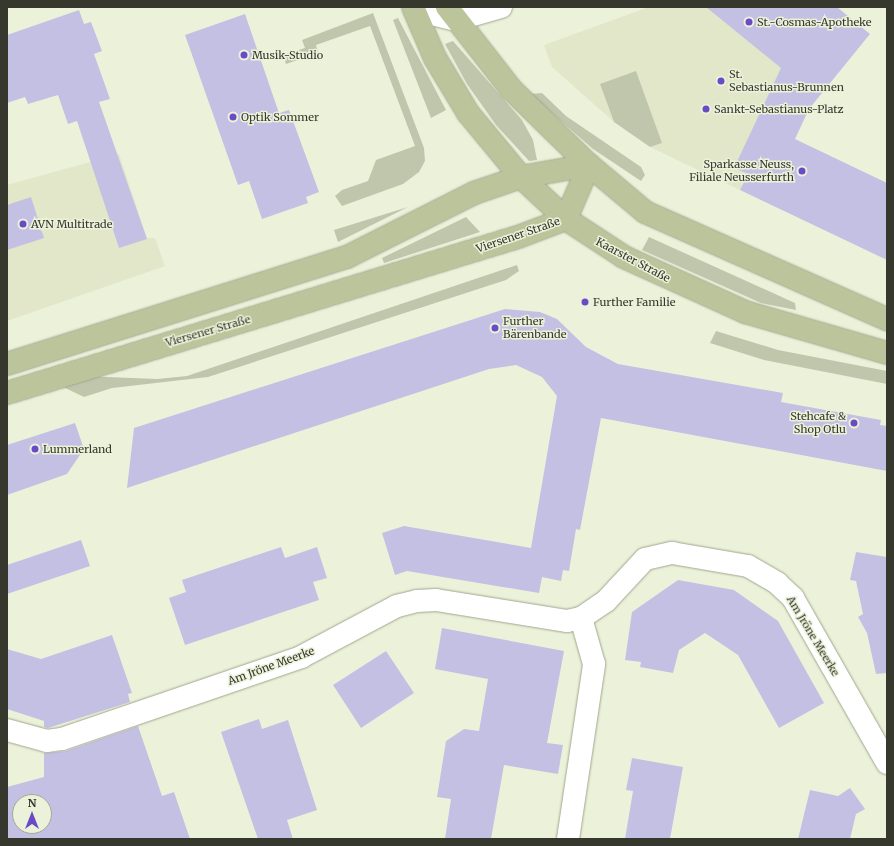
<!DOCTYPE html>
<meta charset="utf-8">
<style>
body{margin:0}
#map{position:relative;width:894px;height:846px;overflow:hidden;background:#ecf2da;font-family:Merriweather,serif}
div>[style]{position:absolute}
.built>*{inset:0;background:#e1e7c8}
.green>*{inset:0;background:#c0c6ac}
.building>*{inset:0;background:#c4c0e4}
.roads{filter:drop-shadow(0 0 1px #a1a68f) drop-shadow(0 0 1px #a1a68f)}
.minor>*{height:22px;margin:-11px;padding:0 11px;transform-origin:11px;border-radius:11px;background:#fff}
.major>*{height:22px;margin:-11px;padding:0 11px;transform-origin:11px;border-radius:11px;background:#bbc49a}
.dots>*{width:11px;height:11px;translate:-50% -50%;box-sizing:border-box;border:2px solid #ecf2da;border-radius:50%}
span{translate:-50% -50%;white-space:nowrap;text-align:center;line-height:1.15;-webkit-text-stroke:3px #ecf2da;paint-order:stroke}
.poi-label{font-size:11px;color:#36382e}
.left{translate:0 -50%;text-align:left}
.right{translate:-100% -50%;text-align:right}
.street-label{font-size:11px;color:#36382e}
.frame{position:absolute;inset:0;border:8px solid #36382e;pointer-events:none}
.north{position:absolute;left:12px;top:794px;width:40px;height:40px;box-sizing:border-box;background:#ecf2da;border:1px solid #a3a895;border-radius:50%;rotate:0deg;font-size:11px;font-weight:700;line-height:16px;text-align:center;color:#36382e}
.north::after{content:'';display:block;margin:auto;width:14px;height:18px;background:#694cc5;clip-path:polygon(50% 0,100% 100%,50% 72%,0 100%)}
</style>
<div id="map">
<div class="built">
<div style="clip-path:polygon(649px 7px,710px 7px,815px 96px,735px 168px,748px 174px,740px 190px,650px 147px,662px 143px,600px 84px,614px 122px,552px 67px,544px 45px)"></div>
<div style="clip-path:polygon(119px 154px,147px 238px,155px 238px,165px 266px,7px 321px,7px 185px)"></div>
</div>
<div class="green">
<div style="clip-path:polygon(373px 13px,424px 148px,425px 161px,419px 172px,403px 184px,342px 206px,335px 196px,342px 190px,368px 181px,376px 160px,415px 146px,370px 26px,316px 45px,318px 53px,286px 64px,283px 55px,305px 48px,302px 40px)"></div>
<div style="clip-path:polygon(398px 18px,446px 110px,431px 118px,393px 20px)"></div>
<div style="clip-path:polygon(453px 41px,522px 120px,533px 140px,537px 160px,529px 161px,496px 125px,467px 84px,445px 44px)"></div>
<div style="clip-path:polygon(636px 71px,662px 143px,650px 147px,614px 122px,600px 84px)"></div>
<div style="clip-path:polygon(542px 93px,566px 116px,641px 167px,645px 175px,641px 181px,593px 149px,530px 94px)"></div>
<div style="clip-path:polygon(408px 207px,338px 242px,334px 230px)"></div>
<div style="clip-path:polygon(466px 217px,480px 232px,384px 263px,382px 258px)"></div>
<div style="clip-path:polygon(649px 237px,795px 303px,796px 310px,761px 303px,642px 250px)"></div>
<div style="clip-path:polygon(517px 265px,519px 271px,506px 280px,208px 377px,112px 388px,84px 397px,57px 384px,83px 376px,157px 379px,187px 376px)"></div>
<div style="clip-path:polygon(716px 331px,778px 350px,887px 371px,887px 384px,764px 360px,710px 343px)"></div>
</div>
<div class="building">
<div style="clip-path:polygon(706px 7px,837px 7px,870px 34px,809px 109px,795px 139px,887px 183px,887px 260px,740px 190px,748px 174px,734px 168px,781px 68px)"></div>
<div style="clip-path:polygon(79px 10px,84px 24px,91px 22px,102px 51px,94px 54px,110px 99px,99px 102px,147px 239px,119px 248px,77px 121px,68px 124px,58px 95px,28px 104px,25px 97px,7px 103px,7px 35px)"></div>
<div style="clip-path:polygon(245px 14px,279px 113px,289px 110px,319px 192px,306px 197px,308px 203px,262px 219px,249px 181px,238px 185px,185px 35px)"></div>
<div style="clip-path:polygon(31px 197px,44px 238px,7px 250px,7px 205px)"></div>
<div style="clip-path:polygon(505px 309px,540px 312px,557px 319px,586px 347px,618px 364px,783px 393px,781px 402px,881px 420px,880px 425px,887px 426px,887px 471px,601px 418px,580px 530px,576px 529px,569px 571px,563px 570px,561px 581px,542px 577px,539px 593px,407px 571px,395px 575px,382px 533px,404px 526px,531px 548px,557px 396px,542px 377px,516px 365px,489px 369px,127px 488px,134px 428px)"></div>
<div style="clip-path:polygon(75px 423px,84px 449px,67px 474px,7px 495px,7px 445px)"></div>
<div style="clip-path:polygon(81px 540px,90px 566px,7px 594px,7px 565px)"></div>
<div style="clip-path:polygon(281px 547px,285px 558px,317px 547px,327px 578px,313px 582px,319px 600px,185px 645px,169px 598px,186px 592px,182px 580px)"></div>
<div style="clip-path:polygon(856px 552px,887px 557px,887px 673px,876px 674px,867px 633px,858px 617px,863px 614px,856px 581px,850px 580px)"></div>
<div style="clip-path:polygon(678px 580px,734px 590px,778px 621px,824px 703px,779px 728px,738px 655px,705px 633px,679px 650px,673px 673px,640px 667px,641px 662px,625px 660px,632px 612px)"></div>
<div style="clip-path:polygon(442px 628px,564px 651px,547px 743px,563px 745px,558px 774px,504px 765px,491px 839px,445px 839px,451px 799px,437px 797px,446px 741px,464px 729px,479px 731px,488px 679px,435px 669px)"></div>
<div style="clip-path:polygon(112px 635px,132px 693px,128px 694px,130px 702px,48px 728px,44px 727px,44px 721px,7px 709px,7px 649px,41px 659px)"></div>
<div style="clip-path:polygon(386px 651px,414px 693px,361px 728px,333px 685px)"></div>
<div style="clip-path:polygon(259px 719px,262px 729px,288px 720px,317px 810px,287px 820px,293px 839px,258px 839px,221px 732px)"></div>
<div style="clip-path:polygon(evenodd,138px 726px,162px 796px,174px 792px,190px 839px,7px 839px,7px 787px,44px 777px,44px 753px,66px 751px,138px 726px,20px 802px,44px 802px,44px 826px,20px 826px,20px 802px)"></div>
<div style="clip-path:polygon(632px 758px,683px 767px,670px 839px,625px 839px,633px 791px,626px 790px)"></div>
<div style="clip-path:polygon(850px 788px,865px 809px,856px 814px,850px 839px,798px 839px,810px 790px,838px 796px)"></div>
</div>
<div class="roads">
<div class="minor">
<div style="left:423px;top:7px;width:11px;rotate:38deg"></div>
<div style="left:432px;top:14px;width:25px;rotate:14deg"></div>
<div style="left:456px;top:20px;width:47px;rotate:-16.1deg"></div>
<div style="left:7px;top:730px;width:41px;rotate:15.4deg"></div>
<div style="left:47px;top:741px;width:15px;rotate:-8deg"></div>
<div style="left:62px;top:739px;width:253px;rotate:-18.9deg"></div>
<div style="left:301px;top:657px;width:109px;rotate:-28deg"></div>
<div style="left:397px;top:606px;width:21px;rotate:-14deg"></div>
<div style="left:417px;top:601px;width:19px;rotate:-3deg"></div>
<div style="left:436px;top:600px;width:133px;rotate:9.1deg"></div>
<div style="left:567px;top:621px;width:14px;rotate:-12deg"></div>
<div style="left:581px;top:618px;width:30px;rotate:-34deg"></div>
<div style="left:606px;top:601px;width:57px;rotate:-47.1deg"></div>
<div style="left:645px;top:559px;width:28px;rotate:-13deg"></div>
<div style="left:672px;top:553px;width:77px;rotate:9.7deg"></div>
<div style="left:748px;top:566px;width:34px;rotate:30deg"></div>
<div style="left:777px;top:583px;width:22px;rotate:43deg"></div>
<div style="left:793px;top:598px;width:190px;rotate:60.3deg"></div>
<div style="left:568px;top:839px;width:177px;rotate:-81.5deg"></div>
<div style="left:594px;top:664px;width:48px;rotate:-105.8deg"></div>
</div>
<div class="major">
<div style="left:413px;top:7px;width:56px;rotate:66.7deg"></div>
<div style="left:435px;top:58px;width:64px;rotate:59deg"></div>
<div style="left:468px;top:113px;width:83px;rotate:50.4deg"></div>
<div style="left:521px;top:177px;width:62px;rotate:43deg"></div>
<div style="left:566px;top:219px;width:69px;rotate:33.2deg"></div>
<div style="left:624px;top:257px;width:133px;rotate:24.4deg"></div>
<div style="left:745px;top:312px;width:148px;rotate:16.1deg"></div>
<div style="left:447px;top:7px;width:104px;rotate:52deg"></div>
<div style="left:511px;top:89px;width:109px;rotate:44.3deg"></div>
<div style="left:589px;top:165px;width:73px;rotate:40deg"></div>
<div style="left:645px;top:212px;width:265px;rotate:23.9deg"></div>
<div style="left:7px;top:364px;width:356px;rotate:-17.5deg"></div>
<div style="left:347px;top:257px;width:142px;rotate:-26.7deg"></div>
<div style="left:474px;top:193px;width:50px;rotate:-18.8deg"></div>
<div style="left:521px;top:177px;width:69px;rotate:-10deg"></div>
<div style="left:7px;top:393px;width:534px;rotate:-16.98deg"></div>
<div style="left:518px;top:237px;width:51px;rotate:-20.6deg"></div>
<div style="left:566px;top:219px;width:59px;rotate:-66.9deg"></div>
</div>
</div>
<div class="dots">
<div style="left:749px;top:22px;background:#694cc5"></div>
<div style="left:244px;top:55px;background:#694cc5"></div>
<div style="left:721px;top:81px;background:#694cc5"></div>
<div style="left:706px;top:109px;background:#694cc5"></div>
<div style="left:233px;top:117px;background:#694cc5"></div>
<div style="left:802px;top:171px;background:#694cc5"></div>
<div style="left:23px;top:224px;background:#694cc5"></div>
<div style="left:585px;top:302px;background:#694cc5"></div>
<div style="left:495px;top:328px;background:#694cc5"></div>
<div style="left:854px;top:423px;background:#694cc5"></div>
<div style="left:35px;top:449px;background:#694cc5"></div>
</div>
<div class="poi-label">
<span class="left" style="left:757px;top:22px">St.-Cosmas-Apotheke</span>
<span class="left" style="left:252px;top:55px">Musik-Studio</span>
<span class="left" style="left:729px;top:81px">St.<br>Sebastianus-Brunnen</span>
<span class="left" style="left:714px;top:109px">Sankt-Sebastianus-Platz</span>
<span class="left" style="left:241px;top:117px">Optik Sommer</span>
<span class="right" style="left:794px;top:171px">Sparkasse Neuss,<br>Filiale Neusserfurth</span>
<span class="left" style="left:31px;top:224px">AVN Multitrade</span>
<span class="left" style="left:593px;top:302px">Further Familie</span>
<span class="left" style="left:503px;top:328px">Further<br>Bärenbande</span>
<span class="right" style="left:846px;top:423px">Stehcafe &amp;<br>Shop Otlu</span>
<span class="left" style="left:43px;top:449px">Lummerland</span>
</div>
<div class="street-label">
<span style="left:518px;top:235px;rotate:-19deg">Viersener Straße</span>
<span style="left:633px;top:260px;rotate:28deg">Kaarster Straße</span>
<span style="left:208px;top:331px;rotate:-16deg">Viersener Straße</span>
<span style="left:813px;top:636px;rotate:59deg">Am Jröne Meerke</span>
<span style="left:271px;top:666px;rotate:-20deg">Am Jröne Meerke</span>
</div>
<div class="frame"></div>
<div class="north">N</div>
</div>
